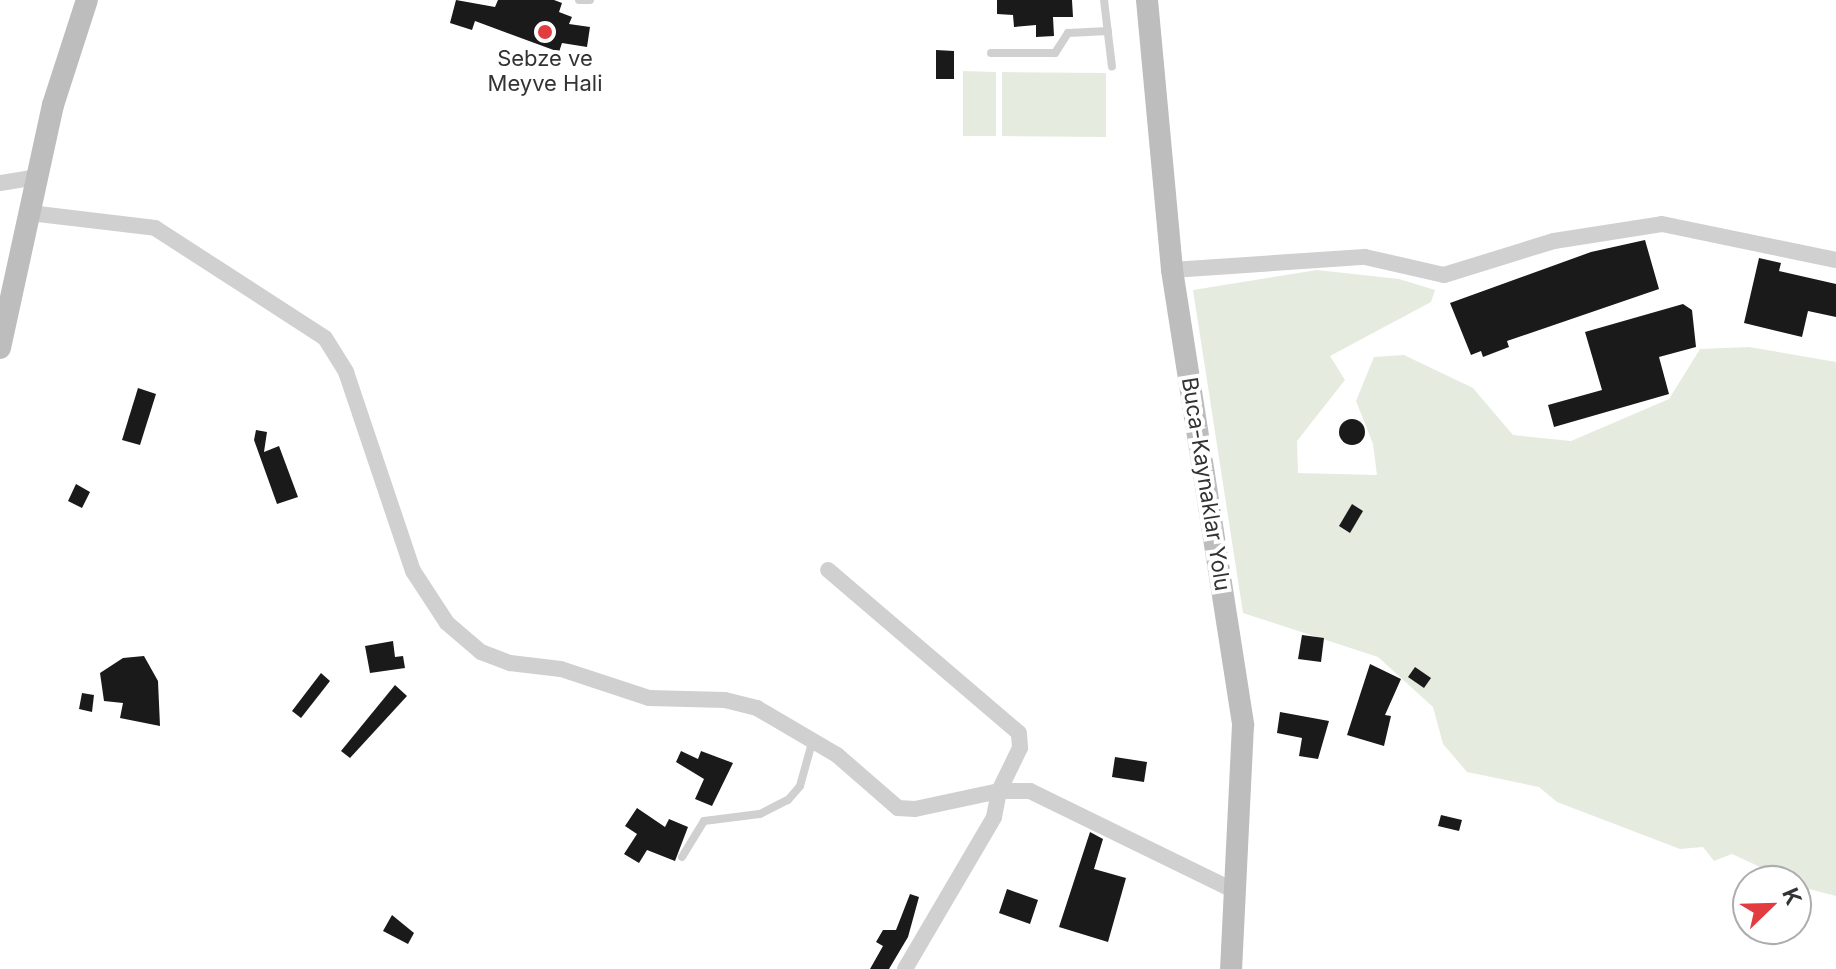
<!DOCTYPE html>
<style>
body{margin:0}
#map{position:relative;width:1836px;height:969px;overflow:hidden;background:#fff;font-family:Inter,sans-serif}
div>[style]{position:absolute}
.green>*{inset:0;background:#e5ecdf}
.building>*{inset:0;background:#1a1a1a}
.round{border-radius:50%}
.lane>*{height:8px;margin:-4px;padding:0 4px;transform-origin:4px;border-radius:4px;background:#d0d0d0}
.street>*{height:16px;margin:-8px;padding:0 8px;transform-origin:8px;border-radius:8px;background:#d0d0d0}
.secondary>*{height:22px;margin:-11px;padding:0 11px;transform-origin:11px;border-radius:11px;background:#bdbdbd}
.dots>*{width:22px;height:22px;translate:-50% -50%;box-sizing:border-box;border:4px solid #fff;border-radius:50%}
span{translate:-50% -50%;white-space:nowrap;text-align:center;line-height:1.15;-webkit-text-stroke:8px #fff;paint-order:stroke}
.poi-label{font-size:22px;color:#333}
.street-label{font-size:22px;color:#333}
.north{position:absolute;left:1732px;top:865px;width:80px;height:80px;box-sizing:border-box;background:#fff;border:2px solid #adadad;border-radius:50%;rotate:67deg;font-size:22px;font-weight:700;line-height:32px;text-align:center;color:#333}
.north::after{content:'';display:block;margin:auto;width:28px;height:36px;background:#e33c40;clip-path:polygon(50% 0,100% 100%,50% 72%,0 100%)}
</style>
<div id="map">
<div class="green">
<div style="clip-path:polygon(963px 71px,996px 72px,996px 136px,963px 136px)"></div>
<div style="clip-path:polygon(1002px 72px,1106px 73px,1106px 137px,1002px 136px)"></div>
<div style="clip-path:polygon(1317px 270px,1399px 279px,1435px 290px,1431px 302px,1330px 356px,1345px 380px,1297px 441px,1298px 473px,1377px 475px,1373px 444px,1356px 401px,1374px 357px,1404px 355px,1473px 388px,1513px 435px,1571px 441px,1669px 399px,1700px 349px,1749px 347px,1836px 362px,1836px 896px,1805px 888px,1732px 854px,1714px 861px,1703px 847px,1680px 849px,1557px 802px,1539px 787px,1467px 772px,1443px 744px,1433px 707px,1378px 657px,1243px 613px,1193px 290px)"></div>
</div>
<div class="building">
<div style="clip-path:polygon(456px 0,495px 7px,498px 0,554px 0,562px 3px,559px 12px,572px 17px,569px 24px,590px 27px,587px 47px,562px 43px,559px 52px,475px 21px,472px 30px,450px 23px)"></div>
<div style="clip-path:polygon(997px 0,1072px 0,1073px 17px,1053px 17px,1054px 36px,1036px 37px,1036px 25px,1014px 27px,1013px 15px,997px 14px)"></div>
<div style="clip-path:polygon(936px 50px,954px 51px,954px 79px,936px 79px)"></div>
<div style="clip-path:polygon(1645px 240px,1659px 289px,1507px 341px,1509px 347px,1483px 357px,1481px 351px,1471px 355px,1450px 303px,1591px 252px)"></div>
<div style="clip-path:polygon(1759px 258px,1781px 263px,1779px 271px,1836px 284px,1836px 317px,1808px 311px,1802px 337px,1744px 323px)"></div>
<div style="clip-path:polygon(1683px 304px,1692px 310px,1696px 347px,1659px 357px,1669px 394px,1554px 427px,1548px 405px,1602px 390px,1585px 332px)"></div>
<div style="clip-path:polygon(138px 388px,156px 394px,140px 445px,122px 440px)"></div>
<div class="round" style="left:1339px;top:419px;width:26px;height:26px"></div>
<div style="clip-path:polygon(256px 430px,267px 432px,264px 452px,279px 446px,298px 497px,277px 504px,254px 440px)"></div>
<div style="clip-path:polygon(76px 484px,90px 492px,82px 508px,68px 501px)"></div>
<div style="clip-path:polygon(1352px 504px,1363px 511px,1350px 533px,1339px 526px)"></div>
<div style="clip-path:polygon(1302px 635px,1324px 638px,1321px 662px,1298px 659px)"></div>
<div style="clip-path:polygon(393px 641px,395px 657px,403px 656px,405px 668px,370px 673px,365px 646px)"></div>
<div style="clip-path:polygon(144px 656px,158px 681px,160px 726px,120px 718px,123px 703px,104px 701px,100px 673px,123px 658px)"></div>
<div style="clip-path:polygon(1370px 664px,1401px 679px,1385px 715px,1391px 716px,1384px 746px,1347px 735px)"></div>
<div style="clip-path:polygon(1415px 667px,1431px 678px,1424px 688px,1408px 677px)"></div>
<div style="clip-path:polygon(321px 673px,330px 681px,301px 718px,292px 711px)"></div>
<div style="clip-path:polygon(395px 685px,407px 696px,350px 758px,341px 751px)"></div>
<div style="clip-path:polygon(82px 693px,94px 695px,92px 712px,79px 709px)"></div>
<div style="clip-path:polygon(1280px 712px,1329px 721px,1318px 759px,1299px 756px,1302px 738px,1277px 733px)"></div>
<div style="clip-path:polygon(681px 751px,698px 759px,701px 751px,733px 763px,712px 806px,695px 799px,704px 779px,676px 762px)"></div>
<div style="clip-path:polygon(1115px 757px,1147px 762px,1144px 782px,1112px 777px)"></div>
<div style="clip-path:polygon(637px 808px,665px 827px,669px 819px,688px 827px,675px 861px,647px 850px,639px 863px,624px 854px,637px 834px,625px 826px)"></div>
<div style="clip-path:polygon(1441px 815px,1462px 820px,1459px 831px,1438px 826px)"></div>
<div style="clip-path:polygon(1090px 832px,1103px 839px,1094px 869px,1126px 878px,1108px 942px,1059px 927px)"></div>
<div style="clip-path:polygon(1007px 889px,1038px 900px,1030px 924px,999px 913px)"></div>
<div style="clip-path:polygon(910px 894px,919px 897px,908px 937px,889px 969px,870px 969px,883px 946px,876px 942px,883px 930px,896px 930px)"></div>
<div style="clip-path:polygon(392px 915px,414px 933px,408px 944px,383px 931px)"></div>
</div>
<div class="lane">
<div style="left:579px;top:0;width:11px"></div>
<div style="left:1104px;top:0;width:67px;rotate:83.2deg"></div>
<div style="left:991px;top:53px;width:64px"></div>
<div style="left:1055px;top:53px;width:24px;rotate:-57deg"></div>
<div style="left:1068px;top:33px;width:40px;rotate:-2.9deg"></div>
<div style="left:682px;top:857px;width:42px;rotate:-58.6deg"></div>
<div style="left:704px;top:821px;width:56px;rotate:-7.1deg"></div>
<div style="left:760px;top:814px;width:31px;rotate:-27deg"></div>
<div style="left:788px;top:800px;width:18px;rotate:-49deg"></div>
<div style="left:800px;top:786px;width:49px;rotate:-74.5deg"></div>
</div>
<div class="street">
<div style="left:0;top:183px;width:37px;rotate:-9deg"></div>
<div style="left:30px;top:213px;width:126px;rotate:6.8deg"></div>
<div style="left:155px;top:228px;width:202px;rotate:32.9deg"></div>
<div style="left:325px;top:338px;width:40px;rotate:58deg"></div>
<div style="left:346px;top:372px;width:210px;rotate:71.4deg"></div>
<div style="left:413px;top:571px;width:62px;rotate:56.8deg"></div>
<div style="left:447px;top:623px;width:45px;rotate:40.5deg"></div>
<div style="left:481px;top:652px;width:31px;rotate:21deg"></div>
<div style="left:510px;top:663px;width:51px;rotate:6.7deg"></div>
<div style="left:561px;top:669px;width:93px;rotate:18.2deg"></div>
<div style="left:649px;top:698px;width:76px;rotate:1.5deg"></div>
<div style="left:725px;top:700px;width:33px;rotate:14deg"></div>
<div style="left:757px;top:708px;width:93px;rotate:30.4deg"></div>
<div style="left:837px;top:755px;width:81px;rotate:41deg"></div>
<div style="left:898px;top:808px;width:17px;rotate:3deg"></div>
<div style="left:915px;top:809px;width:86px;rotate:-12.1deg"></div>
<div style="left:999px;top:791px;width:48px;rotate:-64deg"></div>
<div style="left:1020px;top:748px;width:15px;rotate:-94deg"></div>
<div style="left:1019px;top:733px;width:251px;rotate:-139.5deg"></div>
<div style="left:1172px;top:270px;width:193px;rotate:-3.9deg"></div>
<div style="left:1365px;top:257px;width:81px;rotate:12.8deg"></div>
<div style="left:1444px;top:275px;width:115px;rotate:-17.2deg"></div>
<div style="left:1554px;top:241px;width:109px;rotate:-8.9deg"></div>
<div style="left:1662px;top:224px;width:178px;rotate:11.7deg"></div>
<div style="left:905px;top:969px;width:176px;rotate:-59.6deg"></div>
<div style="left:994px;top:817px;width:26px;rotate:-79deg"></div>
<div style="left:999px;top:791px;width:31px"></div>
<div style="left:1030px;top:791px;width:226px;rotate:26deg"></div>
</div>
<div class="secondary">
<div style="left:1147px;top:0;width:271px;rotate:84.7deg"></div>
<div style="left:1172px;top:270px;width:461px;rotate:81.1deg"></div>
<div style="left:1243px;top:725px;width:244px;rotate:92.8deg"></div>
<div style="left:0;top:348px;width:249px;rotate:-77.7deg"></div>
<div style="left:53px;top:105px;width:110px;rotate:-72.1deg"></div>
</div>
<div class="dots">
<div style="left:545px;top:32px;background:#e33c40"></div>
</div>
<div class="poi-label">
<span style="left:545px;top:71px">Sebze ve<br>Meyve Hali</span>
</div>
<div class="street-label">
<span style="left:1206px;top:484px;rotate:81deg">Buca-Kaynaklar Yolu</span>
</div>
<div class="north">K</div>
</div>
